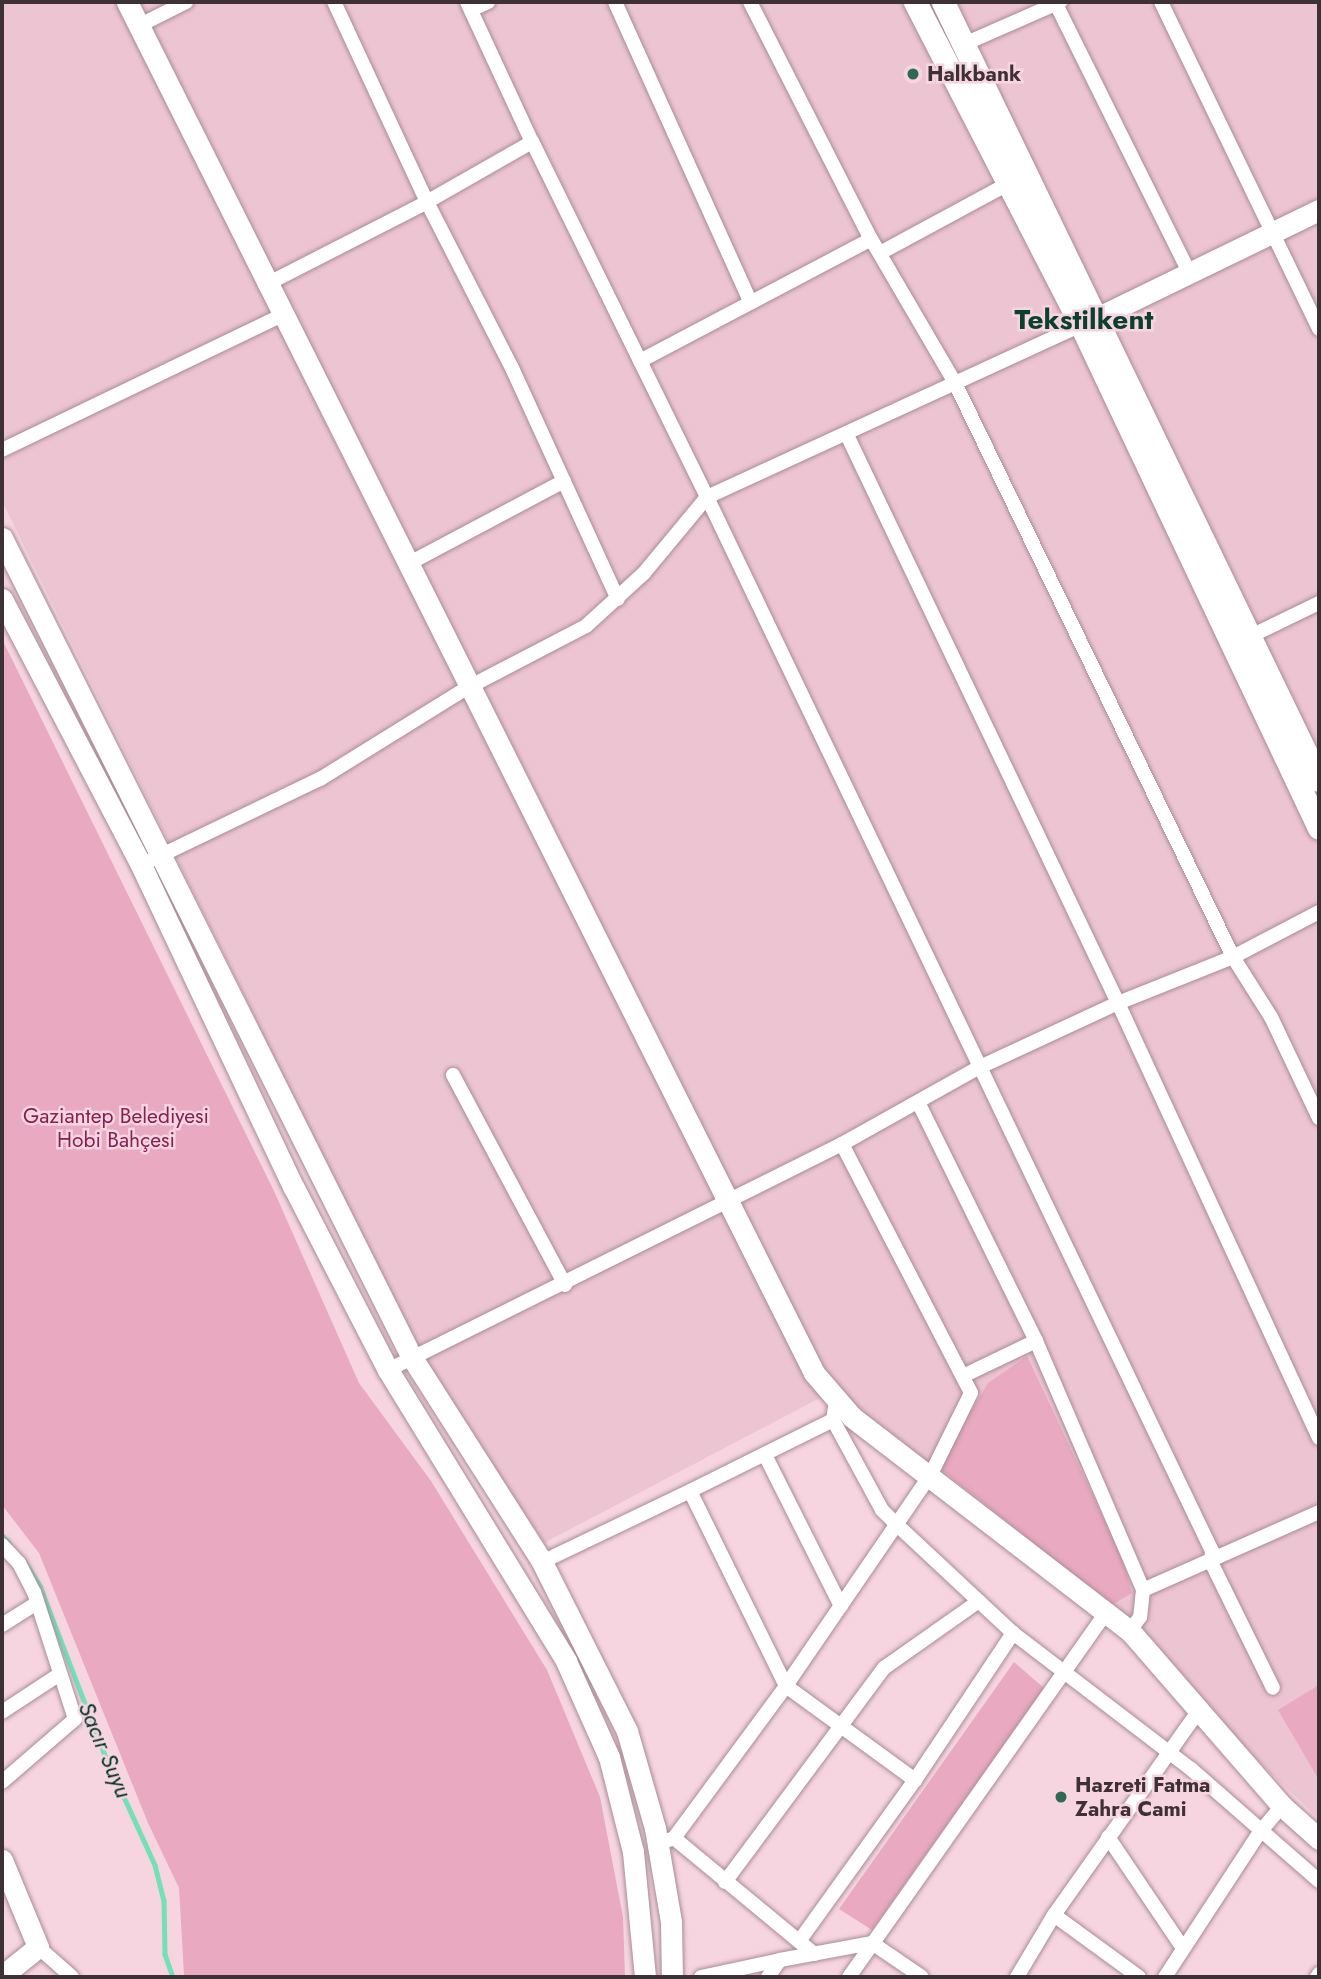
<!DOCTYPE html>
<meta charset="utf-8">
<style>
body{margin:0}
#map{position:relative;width:1321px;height:1979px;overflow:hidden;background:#f6d5e1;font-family:Jost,sans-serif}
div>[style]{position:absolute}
.built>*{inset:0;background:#edc5d2}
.green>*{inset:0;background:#e9a9c0}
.stream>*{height:4.5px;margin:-2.25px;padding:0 2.25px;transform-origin:2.25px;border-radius:2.25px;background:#75dfb8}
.roads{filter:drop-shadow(0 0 2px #aa8b96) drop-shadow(0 0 2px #aa8b96)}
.street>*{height:14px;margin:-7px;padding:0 7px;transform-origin:7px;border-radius:7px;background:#fff}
.secondary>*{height:21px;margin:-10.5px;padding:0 10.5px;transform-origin:10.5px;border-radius:10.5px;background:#fff}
.primary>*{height:23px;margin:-11.5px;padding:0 11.5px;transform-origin:11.5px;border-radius:11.5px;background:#fff}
.dots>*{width:19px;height:19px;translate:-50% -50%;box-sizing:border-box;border:4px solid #f6d5e1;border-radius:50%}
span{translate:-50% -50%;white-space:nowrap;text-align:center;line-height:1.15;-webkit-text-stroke:5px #f6d5e1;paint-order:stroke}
.poi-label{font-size:21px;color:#3e3136;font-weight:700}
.left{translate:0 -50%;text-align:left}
.park-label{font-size:21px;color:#862052}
.water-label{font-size:23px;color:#003223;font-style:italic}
.district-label{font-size:28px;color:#0c3f2f;font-weight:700}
.frame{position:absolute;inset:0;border:4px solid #3e3136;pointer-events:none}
</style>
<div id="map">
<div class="built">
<div style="clip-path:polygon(2px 2px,1319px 2px,1319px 1819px,1115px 1625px,835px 1390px,544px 1543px,431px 1377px,2px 501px)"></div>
</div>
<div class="green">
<div style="clip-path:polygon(2px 639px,274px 1191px,359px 1383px,431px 1481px,547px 1670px,600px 1797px,623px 1917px,625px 1977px,184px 1975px,179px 1888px,148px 1823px,39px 1553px,2px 1505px)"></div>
<div style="clip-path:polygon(1027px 1356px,1122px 1558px,1132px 1593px,1112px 1605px,942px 1470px,951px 1444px,988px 1383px)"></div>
<div style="clip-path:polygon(1014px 1662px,1044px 1688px,872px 1930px,839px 1909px)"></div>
<div style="clip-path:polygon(1319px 1685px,1319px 1780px,1278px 1710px)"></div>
</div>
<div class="stream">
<div style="left:2px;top:1535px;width:11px;rotate:49deg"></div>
<div style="left:24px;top:1560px;width:31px;rotate:58deg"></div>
<div style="left:40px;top:1586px;width:179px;rotate:69deg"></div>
<div style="left:104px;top:1753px;width:123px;rotate:65.5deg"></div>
<div style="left:155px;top:1865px;width:36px;rotate:76deg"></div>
<div style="left:164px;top:1900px;width:54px;rotate:88.9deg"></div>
<div style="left:165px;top:1954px;width:24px;rotate:71deg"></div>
</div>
<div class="roads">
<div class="street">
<div style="left:467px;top:2px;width:154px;rotate:65.1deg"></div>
<div style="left:615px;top:2px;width:328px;rotate:65.7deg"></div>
<div style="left:750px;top:2px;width:266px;rotate:63deg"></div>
<div style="left:871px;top:239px;width:167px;rotate:59.7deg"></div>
<div style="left:955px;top:383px;width:638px;rotate:64.16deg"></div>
<div style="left:1233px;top:957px;width:71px;rotate:57.7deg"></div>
<div style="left:1271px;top:1017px;width:112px;rotate:64.6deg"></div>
<div style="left:1161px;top:2px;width:363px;rotate:64.2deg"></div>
<div style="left:1056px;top:4px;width:297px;rotate:63.6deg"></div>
<div style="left:471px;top:10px;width:19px;rotate:-25deg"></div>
<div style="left:138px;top:26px;width:54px;rotate:-26.6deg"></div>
<div style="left:964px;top:44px;width:105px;rotate:-23.6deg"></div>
<div style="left:880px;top:253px;width:143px;rotate:-28.4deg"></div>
<div style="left:265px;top:285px;width:182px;rotate:-27.1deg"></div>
<div style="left:427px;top:202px;width:186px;rotate:62.9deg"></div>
<div style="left:512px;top:368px;width:254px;rotate:65.4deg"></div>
<div style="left:1081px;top:325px;width:412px;rotate:155.3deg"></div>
<div style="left:707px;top:497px;width:1169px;rotate:64.4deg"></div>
<div style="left:1212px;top:1551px;width:11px;rotate:95deg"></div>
<div style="left:1211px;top:1562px;width:140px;rotate:63.8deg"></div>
<div style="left:640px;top:361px;width:261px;rotate:-27.8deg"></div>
<div style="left:847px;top:435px;width:629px;rotate:64.49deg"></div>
<div style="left:1118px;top:1003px;width:124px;rotate:-21.8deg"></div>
<div style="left:1233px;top:957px;width:97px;rotate:-27.6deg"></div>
<div style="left:2px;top:450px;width:310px;rotate:-25.7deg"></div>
<div style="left:406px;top:565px;width:179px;rotate:-28deg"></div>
<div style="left:1251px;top:636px;width:76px;rotate:-25.9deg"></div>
<div style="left:141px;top:865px;width:199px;rotate:-25.7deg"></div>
<div style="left:320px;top:779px;width:173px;rotate:-31.8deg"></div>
<div style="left:467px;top:688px;width:134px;rotate:-27.5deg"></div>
<div style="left:586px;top:626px;width:79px;rotate:-42.4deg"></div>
<div style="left:644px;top:573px;width:99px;rotate:-50.3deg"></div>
<div style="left:707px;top:497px;width:396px;rotate:-116.2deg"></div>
<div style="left:532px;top:142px;width:121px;rotate:150.3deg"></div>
<div style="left:427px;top:202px;width:221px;rotate:-114.9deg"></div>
<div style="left:453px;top:1075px;width:238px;rotate:61.9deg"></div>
<div style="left:918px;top:1102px;width:267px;rotate:63.7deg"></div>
<div style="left:1036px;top:1341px;width:271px;rotate:66.7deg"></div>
<div style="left:1143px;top:1590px;width:27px;rotate:96deg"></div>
<div style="left:1140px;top:1617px;width:17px;rotate:126deg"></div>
<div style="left:842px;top:1144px;width:280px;rotate:62.6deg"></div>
<div style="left:971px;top:1393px;width:90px;rotate:116.3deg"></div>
<div style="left:931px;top:1474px;width:257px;rotate:124.4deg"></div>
<div style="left:786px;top:1686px;width:160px;rotate:36.1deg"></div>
<div style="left:388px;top:1370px;width:507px;rotate:-26.46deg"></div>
<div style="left:842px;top:1144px;width:156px;rotate:-29.2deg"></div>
<div style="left:978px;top:1068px;width:154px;rotate:-24.9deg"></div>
<div style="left:1118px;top:1003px;width:479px;rotate:65.2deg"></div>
<div style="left:965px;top:1375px;width:79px;rotate:-25.6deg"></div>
<div style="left:836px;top:1401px;width:19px;rotate:99deg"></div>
<div style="left:833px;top:1420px;width:102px;rotate:61.4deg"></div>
<div style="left:882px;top:1510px;width:20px;rotate:45deg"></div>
<div style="left:896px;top:1524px;width:160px;rotate:43deg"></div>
<div style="left:1013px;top:1633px;width:224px;rotate:37.4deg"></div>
<div style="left:1191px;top:1769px;width:170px;rotate:41.2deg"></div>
<div style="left:765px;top:1455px;width:169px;rotate:63.3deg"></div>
<div style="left:2px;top:1545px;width:25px;rotate:47deg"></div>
<div style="left:19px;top:1563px;width:33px;rotate:63deg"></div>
<div style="left:34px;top:1592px;width:133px;rotate:72.1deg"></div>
<div style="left:75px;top:1719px;width:96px;rotate:139.2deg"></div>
<div style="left:542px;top:1562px;width:164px;rotate:-25.6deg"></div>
<div style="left:1143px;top:1590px;width:193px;rotate:-23.9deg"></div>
<div style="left:2px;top:1625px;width:41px;rotate:-32.2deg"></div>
<div style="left:2px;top:1712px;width:69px;rotate:-33.2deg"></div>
<div style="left:1108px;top:1837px;width:134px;rotate:56deg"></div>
<div style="left:674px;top:1838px;width:182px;rotate:39.6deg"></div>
<div style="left:657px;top:1844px;width:18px;rotate:-19deg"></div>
<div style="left:674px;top:1838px;width:189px;rotate:-53.6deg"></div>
<div style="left:786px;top:1686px;width:217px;rotate:-116.2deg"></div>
<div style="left:690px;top:1491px;width:160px;rotate:-26.4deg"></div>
<div style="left:725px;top:1882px;width:267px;rotate:-53.4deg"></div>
<div style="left:884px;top:1668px;width:116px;rotate:-35.2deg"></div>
<div style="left:1054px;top:1915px;width:105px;rotate:36.1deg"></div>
<div style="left:800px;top:1940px;width:197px;rotate:-54.3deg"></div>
<div style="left:915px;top:1780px;width:177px;rotate:-56.3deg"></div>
<div style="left:38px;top:1947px;width:45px;rotate:41.4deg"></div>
<div style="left:701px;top:1977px;width:81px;rotate:-12.1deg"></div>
<div style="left:768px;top:1977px;width:21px;rotate:-55deg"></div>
<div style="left:780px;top:1960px;width:94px;rotate:-10.5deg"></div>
<div style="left:872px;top:1943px;width:60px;rotate:34.2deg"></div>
<div style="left:849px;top:1977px;width:446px;rotate:-54.8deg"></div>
<div style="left:1017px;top:1977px;width:72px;rotate:-59.2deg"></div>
<div style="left:1054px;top:1915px;width:252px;rotate:-54.7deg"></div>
<div style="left:1165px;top:1977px;width:173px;rotate:-56.8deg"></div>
<div style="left:1260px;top:1832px;width:34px;rotate:-50deg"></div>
<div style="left:1317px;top:1977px;width:4px;rotate:-56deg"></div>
</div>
<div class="secondary">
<div style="left:127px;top:2px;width:1533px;rotate:63.38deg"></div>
<div style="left:814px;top:1373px;width:58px;rotate:49.2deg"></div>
<div style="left:852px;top:1417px;width:351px;rotate:37.6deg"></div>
<div style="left:1130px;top:1631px;width:232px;rotate:49deg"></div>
<div style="left:1282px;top:1806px;width:50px;rotate:41.7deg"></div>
<div style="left:1082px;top:325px;width:263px;rotate:-25.9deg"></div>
<div style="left:2px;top:538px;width:915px;rotate:63.43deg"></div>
<div style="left:411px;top:1356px;width:244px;rotate:57.5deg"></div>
<div style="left:542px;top:1562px;width:189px;rotate:63.3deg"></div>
<div style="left:627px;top:1731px;width:101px;rotate:73.9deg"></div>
<div style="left:655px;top:1828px;width:95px;rotate:80.3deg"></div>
<div style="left:671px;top:1922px;width:55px;rotate:89deg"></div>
<div style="left:2px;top:599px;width:300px;rotate:62.4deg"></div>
<div style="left:141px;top:865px;width:357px;rotate:64.7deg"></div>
<div style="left:294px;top:1188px;width:205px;rotate:62.7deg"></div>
<div style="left:388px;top:1370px;width:341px;rotate:58.5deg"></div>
<div style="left:566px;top:1661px;width:105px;rotate:65.9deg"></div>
<div style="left:609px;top:1757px;width:98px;rotate:75.8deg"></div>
<div style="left:633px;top:1852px;width:126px;rotate:84.5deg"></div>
<div style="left:2px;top:1860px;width:94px;rotate:67.5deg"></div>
<div style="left:38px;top:1947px;width:46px;rotate:141.1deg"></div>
</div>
<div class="primary">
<div style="left:915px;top:2px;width:363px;rotate:62.8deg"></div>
<div style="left:1081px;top:325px;width:556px;rotate:64.68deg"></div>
<div style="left:943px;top:2px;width:864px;rotate:64.21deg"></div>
</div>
</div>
<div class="dots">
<div style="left:913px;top:74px;background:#2d6954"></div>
<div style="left:1061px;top:1797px;background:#2d6954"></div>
</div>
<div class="poi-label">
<span class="left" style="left:927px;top:74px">Halkbank</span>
<span class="left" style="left:1075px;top:1797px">Hazreti Fatma<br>Zahra Cami</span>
</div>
<div class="park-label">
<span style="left:116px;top:1128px">Gaziantep Belediyesi<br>Hobi Bahçesi</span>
</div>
<div class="water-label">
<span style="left:105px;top:1750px;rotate:67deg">Sacır Suyu</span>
</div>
<div class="district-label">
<span style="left:1084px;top:320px">Tekstilkent</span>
</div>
<div class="frame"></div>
</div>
